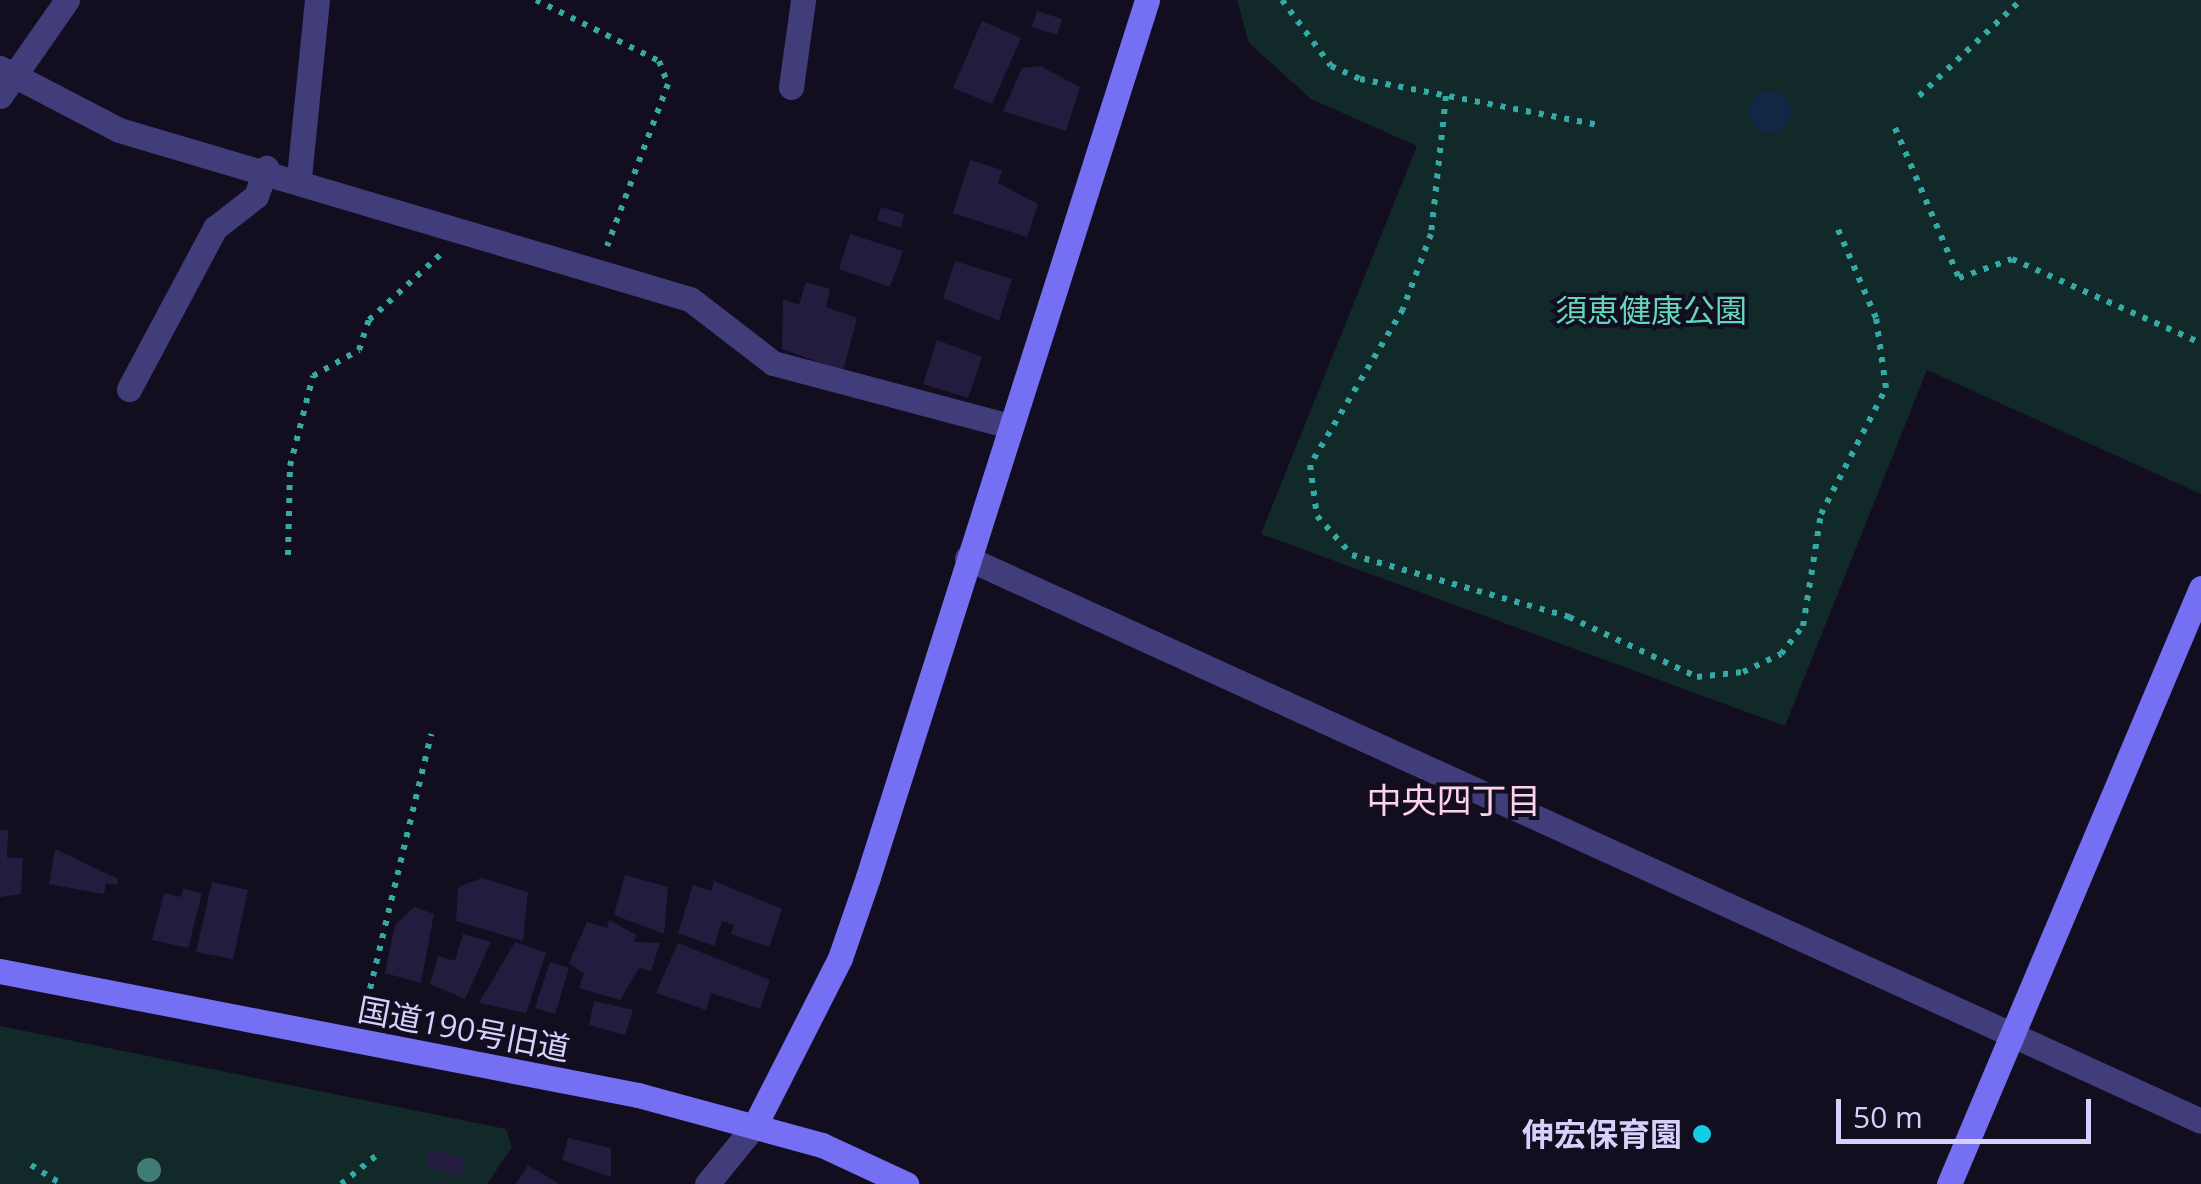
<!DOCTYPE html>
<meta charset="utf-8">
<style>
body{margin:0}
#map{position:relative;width:2201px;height:1184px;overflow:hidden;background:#120e20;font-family:"Open Sans","Noto Sans JP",sans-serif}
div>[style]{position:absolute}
.green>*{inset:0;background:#122929}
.water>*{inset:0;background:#122645}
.round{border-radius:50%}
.building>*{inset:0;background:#241c3f}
.path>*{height:6px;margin-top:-3px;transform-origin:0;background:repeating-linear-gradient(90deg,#37a9a5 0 5px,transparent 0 13px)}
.street>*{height:25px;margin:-12.5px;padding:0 12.5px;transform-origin:12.5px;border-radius:12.5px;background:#413d7b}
.secondary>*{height:25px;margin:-12.5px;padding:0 12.5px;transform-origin:12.5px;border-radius:12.5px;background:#756ff4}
.trees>*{width:24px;height:24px;margin:-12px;border-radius:50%;background:#3f7c75}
.dots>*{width:28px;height:28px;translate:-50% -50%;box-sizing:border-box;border:5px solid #120e20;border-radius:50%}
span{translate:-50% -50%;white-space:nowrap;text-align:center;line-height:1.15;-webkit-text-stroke:8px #120e20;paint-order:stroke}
.park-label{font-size:32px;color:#63d6bb}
.street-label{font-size:32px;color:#d6d1fc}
.poi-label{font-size:32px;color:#d6d1fc;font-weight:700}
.right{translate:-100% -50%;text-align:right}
.neighbourhood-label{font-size:35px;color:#fcd2ec}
.scale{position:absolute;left:1836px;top:1099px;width:255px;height:45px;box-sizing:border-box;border:5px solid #d6d1fc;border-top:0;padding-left:12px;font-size:30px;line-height:35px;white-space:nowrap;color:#d6d1fc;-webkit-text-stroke:8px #120e20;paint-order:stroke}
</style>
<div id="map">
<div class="green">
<div style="clip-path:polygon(1237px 0,2201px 0,2201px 494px,1927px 370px,1785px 726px,1261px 534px,1417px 146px,1311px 99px,1249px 43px)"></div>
<div style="clip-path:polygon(0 1026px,506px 1129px,512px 1147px,487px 1184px,0 1184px)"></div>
</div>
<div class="water">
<div class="round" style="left:1749px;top:91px;width:42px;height:42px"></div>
</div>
<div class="building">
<div style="clip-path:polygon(1037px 11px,1062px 19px,1057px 35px,1032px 27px)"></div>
<div style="clip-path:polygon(982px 21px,1021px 38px,992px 104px,953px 88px)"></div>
<div style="clip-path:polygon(1040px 66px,1080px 87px,1066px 131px,1003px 111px,1022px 68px)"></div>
<div style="clip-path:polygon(970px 160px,1002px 170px,998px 183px,1038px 204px,1027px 237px,953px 213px)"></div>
<div style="clip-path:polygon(881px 207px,904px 214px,901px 228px,877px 220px)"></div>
<div style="clip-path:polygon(850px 234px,903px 251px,890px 287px,839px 269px)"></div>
<div style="clip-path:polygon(955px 261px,1012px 279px,999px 321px,943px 298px)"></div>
<div style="clip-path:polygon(806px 282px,830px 289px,826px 307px,857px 318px,843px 371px,782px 349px,783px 299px,799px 305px)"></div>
<div style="clip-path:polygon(937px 340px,982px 357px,968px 398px,923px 384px)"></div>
<div style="clip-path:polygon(0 830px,8px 830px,7px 858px,23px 858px,21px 894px,0 897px)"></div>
<div style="clip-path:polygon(55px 849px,118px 879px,117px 885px,106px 883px,104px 894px,49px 884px)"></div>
<div style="clip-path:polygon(625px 875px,668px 887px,664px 934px,614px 915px)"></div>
<div style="clip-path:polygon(482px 878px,528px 892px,523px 941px,456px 921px,458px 887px)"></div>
<div style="clip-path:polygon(714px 881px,782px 909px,769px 947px,731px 934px,734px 925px,722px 921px,714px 946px,678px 933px,693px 885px,711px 891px)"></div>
<div style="clip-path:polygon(212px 882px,248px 890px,233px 959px,196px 952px)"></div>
<div style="clip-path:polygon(183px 889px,202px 893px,188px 948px,152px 940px,164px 893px,181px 897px)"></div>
<div style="clip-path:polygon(414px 907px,434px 914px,421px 983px,385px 973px,395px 925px)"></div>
<div style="clip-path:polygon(609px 920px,636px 935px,634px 942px,660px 943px,651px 971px,639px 968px,620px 1000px,579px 988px,584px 974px,569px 963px,587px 922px,607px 928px)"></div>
<div style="clip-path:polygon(463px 934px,491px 942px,465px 999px,430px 984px,438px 956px,455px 961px)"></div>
<div style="clip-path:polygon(515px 942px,546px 953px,526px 1013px,479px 1003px)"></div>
<div style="clip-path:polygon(678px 943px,770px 980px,760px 1009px,711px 993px,706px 1010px,656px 993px)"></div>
<div style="clip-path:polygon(550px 962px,569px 968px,555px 1014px,535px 1008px)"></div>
<div style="clip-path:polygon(594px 1001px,633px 1010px,625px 1035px,589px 1025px)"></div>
<div style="clip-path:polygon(568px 1138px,611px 1148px,611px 1177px,562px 1160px)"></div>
<div style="clip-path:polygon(431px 1148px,465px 1159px,460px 1177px,425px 1166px)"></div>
<div style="clip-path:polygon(528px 1165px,559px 1184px,516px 1184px)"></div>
</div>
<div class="path">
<div style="left:536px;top:0;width:137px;rotate:26.4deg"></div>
<div style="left:659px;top:61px;width:25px;rotate:69deg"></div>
<div style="left:668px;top:84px;width:173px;rotate:110.6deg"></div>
<div style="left:1282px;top:0;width:82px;rotate:53.4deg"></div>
<div style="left:1331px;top:66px;width:32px;rotate:24deg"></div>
<div style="left:1360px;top:79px;width:243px;rotate:10.9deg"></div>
<div style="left:1446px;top:96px;width:139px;rotate:96.2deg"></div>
<div style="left:1431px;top:234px;width:80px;rotate:110.5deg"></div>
<div style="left:1403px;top:309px;width:182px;rotate:120.8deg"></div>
<div style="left:1310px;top:465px;width:51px;rotate:82.2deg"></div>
<div style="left:1317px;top:516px;width:52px;rotate:48.1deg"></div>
<div style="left:1352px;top:555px;width:226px;rotate:15.9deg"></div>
<div style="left:1569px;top:617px;width:141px;rotate:25.1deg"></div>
<div style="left:1697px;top:677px;width:46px;rotate:-6.2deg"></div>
<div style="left:1743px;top:672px;width:42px;rotate:-25.3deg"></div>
<div style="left:1781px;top:654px;width:36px;rotate:-52deg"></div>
<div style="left:1803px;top:626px;width:113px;rotate:-80.9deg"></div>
<div style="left:1821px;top:514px;width:142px;rotate:-62.7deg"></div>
<div style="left:1886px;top:388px;width:71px;rotate:-98.1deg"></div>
<div style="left:1876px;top:318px;width:99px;rotate:-113.2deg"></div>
<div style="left:1919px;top:96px;width:140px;rotate:-43.3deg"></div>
<div style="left:1895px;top:128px;width:163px;rotate:66.9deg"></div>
<div style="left:1959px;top:278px;width:56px;rotate:-19.7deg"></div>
<div style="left:2012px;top:259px;width:207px;rotate:24deg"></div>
<div style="left:288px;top:555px;width:89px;rotate:-88.7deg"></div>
<div style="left:290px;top:466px;width:93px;rotate:-75.7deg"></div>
<div style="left:313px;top:376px;width:53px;rotate:-29.5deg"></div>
<div style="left:359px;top:350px;width:32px;rotate:-72deg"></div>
<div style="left:369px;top:320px;width:98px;rotate:-42.5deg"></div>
<div style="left:364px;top:1014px;width:288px;rotate:-76.5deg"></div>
<div style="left:31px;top:1165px;width:36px;rotate:32deg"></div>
<div style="left:341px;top:1184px;width:46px;rotate:-38.9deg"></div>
</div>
<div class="street">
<div style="left:0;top:68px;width:134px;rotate:27.5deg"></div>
<div style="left:119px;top:130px;width:595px;rotate:16.49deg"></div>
<div style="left:690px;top:299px;width:105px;rotate:37.6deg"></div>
<div style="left:773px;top:363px;width:244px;rotate:14.9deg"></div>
<div style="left:791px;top:87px;width:88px;rotate:-82.1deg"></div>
<div style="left:0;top:96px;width:117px;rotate:-55.1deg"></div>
<div style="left:299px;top:177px;width:178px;rotate:-84.2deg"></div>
<div style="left:129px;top:389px;width:183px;rotate:-61.9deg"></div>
<div style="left:215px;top:228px;width:52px;rotate:-38deg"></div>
<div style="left:256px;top:196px;width:30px;rotate:-70deg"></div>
<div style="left:967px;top:558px;width:1356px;rotate:24.52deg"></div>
<div style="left:707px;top:1184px;width:76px;rotate:-50.9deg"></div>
</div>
<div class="secondary">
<div style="left:0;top:971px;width:650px;rotate:11deg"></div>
<div style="left:638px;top:1095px;width:191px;rotate:15.2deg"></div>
<div style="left:822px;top:1145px;width:93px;rotate:24.9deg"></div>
<div style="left:755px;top:1125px;width:187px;rotate:-63deg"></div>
<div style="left:840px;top:958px;width:86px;rotate:-70.9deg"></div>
<div style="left:868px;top:877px;width:920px;rotate:-72.35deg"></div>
<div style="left:1949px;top:1184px;width:647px;rotate:-67.08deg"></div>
</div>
<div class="trees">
<div style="left:149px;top:1170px"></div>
</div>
<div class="dots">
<div style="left:1702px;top:1134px;background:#11cde7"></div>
</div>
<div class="park-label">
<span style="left:1651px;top:310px">須恵健康公園</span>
</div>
<div class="street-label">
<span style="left:464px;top:1029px;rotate:11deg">国道190号旧道</span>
</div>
<div class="poi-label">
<span class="right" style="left:1682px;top:1134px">伸宏保育園</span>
</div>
<div class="neighbourhood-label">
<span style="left:1454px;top:800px">中央四丁目</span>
</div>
<div class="scale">50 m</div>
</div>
